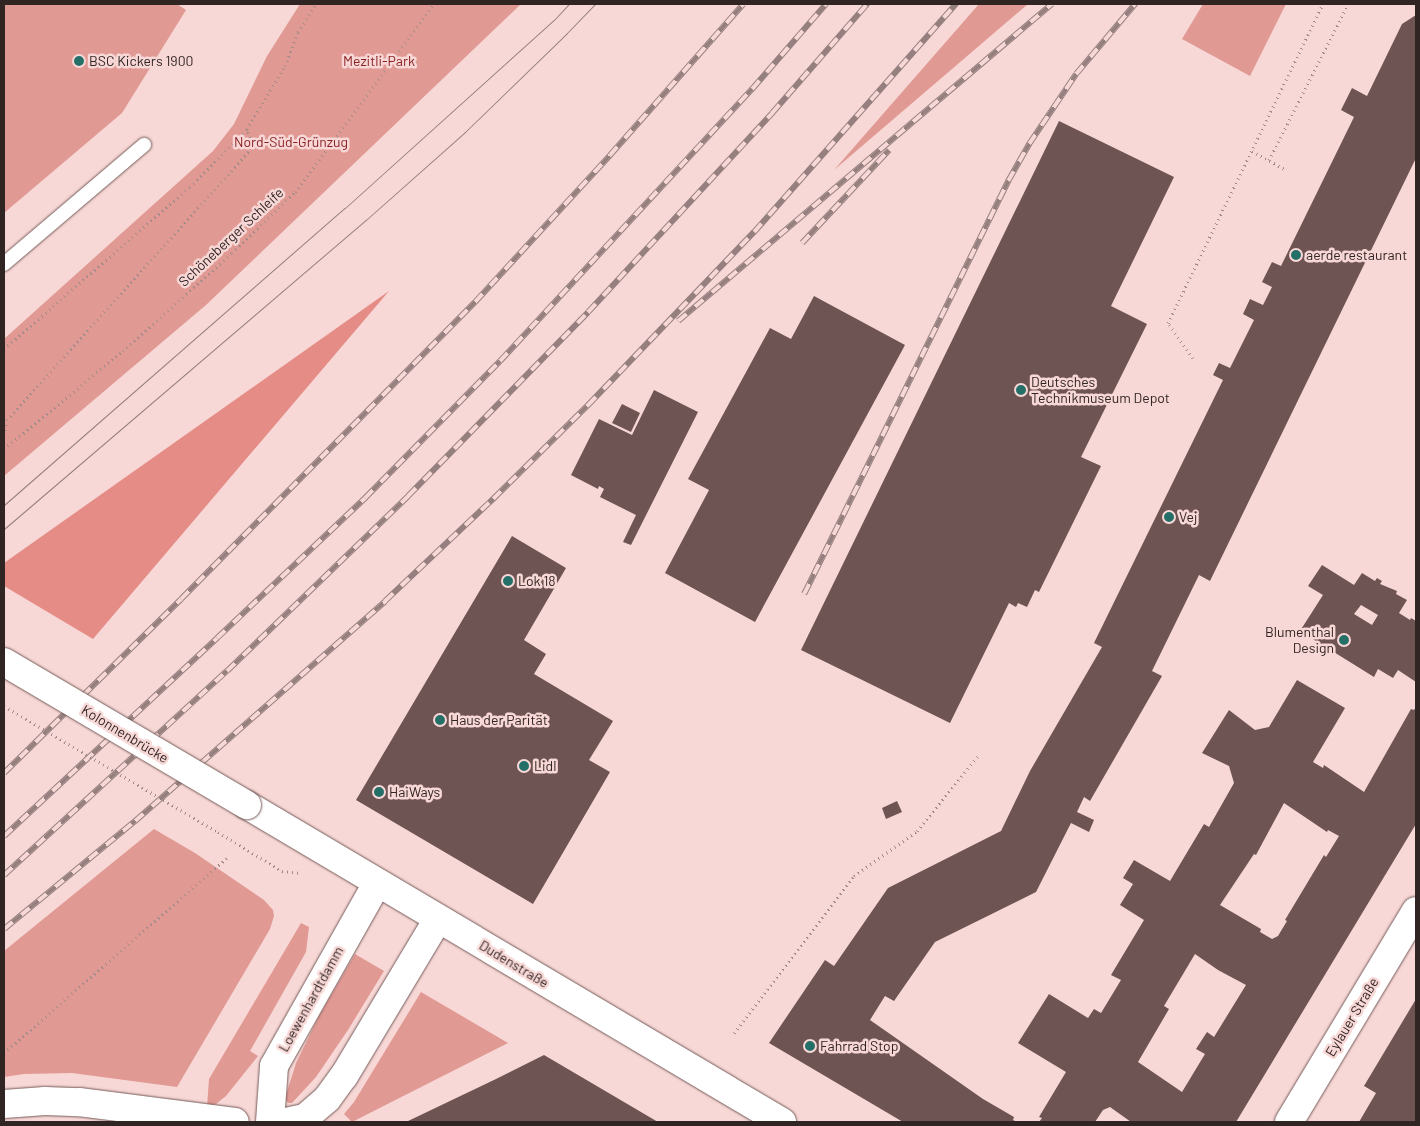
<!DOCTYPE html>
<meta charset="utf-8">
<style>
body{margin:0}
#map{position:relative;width:1420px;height:1126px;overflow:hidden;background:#f7d8d6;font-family:Barlow,sans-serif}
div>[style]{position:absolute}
.green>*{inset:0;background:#e19993}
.forest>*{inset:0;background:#e58c87}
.building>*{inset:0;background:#6e5452}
.path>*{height:3px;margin-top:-1.5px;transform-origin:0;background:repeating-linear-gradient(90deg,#a08a88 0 1px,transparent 0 5px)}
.roads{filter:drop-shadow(0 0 1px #755b59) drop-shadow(0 0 1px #755b59)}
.service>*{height:14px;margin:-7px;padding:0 7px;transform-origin:7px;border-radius:7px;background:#fff}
.minor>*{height:28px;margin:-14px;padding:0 14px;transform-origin:14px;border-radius:14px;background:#fff}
.secondary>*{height:28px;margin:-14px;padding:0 14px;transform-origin:14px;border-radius:14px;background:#fff}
.tram>*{height:1px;margin:-0.5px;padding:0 0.5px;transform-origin:0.5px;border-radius:0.5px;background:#96807f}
.rail>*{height:5.5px;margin-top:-2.75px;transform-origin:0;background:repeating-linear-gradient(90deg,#f7d8d6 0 11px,#96807f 0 22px);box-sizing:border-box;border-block:1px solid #96807f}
.path-bridge>*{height:3px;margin-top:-1.5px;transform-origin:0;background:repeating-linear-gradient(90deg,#a08a88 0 1px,transparent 0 5px)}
.bridges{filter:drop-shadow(0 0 1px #755b59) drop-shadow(0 0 1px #755b59)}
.secondary-bridge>*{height:28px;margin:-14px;padding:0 14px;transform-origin:14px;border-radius:14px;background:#fff}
.dots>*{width:14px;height:14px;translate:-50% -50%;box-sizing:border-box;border:2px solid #f7d8d6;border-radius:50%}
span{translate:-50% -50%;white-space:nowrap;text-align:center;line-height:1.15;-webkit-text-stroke:5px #f7d8d6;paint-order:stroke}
.poi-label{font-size:14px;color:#312524}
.left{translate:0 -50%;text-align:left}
.right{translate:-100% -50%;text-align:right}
.park-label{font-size:14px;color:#8a2225}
.street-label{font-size:14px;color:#312524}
.frame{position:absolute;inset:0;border:5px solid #312524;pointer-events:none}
</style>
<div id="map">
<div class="green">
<div style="clip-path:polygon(4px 4px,177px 4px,186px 10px,122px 113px,4px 213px)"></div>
<div style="clip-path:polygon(300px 4px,521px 4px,206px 305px,4px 476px,4px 339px,213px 151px,234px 124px,267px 56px)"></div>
<div style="clip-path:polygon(979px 4px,1028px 4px,834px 170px)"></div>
<div style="clip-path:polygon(1203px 4px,1286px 4px,1250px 76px,1182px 39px)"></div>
<div style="clip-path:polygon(154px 829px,195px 853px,264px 900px,273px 910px,274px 916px,270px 929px,177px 1087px,72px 1073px,24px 1074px,4px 1077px,4px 951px)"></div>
<div style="clip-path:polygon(301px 923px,309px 927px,306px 952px,250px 1051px,258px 1056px,226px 1096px,216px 1104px,207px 1107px,209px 1079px)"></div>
<div style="clip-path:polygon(355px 954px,384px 971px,348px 1030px,316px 1077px,292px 1103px,288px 1103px,285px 1098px,296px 1063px,319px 1016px)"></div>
<div style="clip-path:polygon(421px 992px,508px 1043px,352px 1122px,344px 1114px,354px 1102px)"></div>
</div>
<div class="forest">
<div style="clip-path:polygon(389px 291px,93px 639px,4px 586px,4px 563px)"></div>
</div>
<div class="building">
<div style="clip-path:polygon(1416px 15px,1416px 158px,1210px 581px,1199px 575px,1152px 671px,1162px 676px,1090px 801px,1084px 797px,1077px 812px,1094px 820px,1089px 832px,1071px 823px,1036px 892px,935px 942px,894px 1001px,885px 996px,870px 1020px,983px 1099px,1014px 1117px,1013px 1120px,1017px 1122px,903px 1122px,769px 1043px,825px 960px,834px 966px,888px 888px,1001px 831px,1030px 771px,1102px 647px,1094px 643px,1223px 380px,1213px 375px,1219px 363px,1230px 368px,1254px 320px,1243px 314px,1250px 299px,1263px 305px,1272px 287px,1262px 282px,1272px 262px,1281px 266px,1354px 117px,1341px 110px,1352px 88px,1367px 96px,1402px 24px)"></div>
<div style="clip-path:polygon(1059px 121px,1174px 177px,1111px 306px,1147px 324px,1081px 457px,1101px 466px,1039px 592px,1035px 590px,1027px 607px,1018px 603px,1016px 607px,1009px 603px,950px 723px,801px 650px)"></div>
<div style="clip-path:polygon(814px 296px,905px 345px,755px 622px,665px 573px,709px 490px,688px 479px,770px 328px,791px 339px)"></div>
<div style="clip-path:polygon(654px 390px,698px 412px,631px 545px,623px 542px,636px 515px,600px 497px,604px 489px,599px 486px,598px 489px,571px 475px,599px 419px,632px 435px)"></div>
<div style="clip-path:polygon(622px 404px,640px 413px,631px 432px,612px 423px)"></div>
<div style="clip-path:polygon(512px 536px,566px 568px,524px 640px,546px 654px,534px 674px,613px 721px,589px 760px,610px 772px,533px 904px,356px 800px)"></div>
<div style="clip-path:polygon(evenodd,1322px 565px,1354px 585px,1362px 573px,1375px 581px,1377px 578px,1382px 581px,1380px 584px,1397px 591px,1396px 594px,1407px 600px,1399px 613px,1410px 620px,1411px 618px,1416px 621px,1416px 682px,1398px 670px,1393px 678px,1378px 669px,1374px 677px,1300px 631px,1323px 595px,1308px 586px,1322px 565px,1361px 605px,1378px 615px,1372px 625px,1354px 614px,1361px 605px)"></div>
<div style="clip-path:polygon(evenodd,1297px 680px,1345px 708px,1313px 762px,1323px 768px,1324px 765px,1364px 792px,1411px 709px,1414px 710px,1416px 707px,1416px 824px,1236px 1122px,1131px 1122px,1110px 1107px,1103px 1110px,1095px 1122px,1039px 1122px,1042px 1118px,1039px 1117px,1066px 1072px,1018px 1043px,1049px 994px,1088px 1018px,1094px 1009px,1101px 1013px,1121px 980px,1111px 975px,1144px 920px,1120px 905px,1133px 884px,1123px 878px,1134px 860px,1170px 881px,1204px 824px,1209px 827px,1234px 783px,1229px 766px,1202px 753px,1229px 710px,1255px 730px,1269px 727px,1297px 680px,1284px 803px,1327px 832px,1328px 830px,1339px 836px,1326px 857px,1324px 855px,1285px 920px,1287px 921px,1278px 936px,1272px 939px,1260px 932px,1261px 929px,1220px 905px,1254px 854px,1256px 855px,1284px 803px,1297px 680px,1195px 954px,1218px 970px,1246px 985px,1214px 1037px,1207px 1032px,1196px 1049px,1205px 1054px,1182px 1092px,1138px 1062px,1169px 1009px,1164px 1006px,1195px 954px)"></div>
<div style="clip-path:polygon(897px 801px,902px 812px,886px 819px,882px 808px)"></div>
<div style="clip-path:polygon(1416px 999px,1416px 1122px,1359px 1122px,1376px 1093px,1364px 1086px)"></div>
<div style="clip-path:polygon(544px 1055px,658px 1122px,406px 1122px,496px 1079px)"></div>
</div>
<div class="path">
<div style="left:1252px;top:151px;width:39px;rotate:29deg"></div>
<div style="left:1269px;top:160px;width:175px;rotate:-63.1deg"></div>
<div style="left:4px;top:349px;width:247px;rotate:-41.1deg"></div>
<div style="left:190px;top:187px;width:81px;rotate:-45.5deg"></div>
<div style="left:247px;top:129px;width:74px;rotate:-58.9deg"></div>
<div style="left:285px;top:66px;width:36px;rotate:-69deg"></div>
<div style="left:298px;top:32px;width:33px;rotate:-57deg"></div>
<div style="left:1193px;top:358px;width:43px;rotate:-125.5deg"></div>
<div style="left:1168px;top:323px;width:355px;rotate:-64.1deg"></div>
<div style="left:4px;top:435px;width:15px;rotate:-79deg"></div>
<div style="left:7px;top:420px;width:367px;rotate:-48deg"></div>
<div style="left:253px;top:147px;width:19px;rotate:-108deg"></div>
<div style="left:4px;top:449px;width:154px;rotate:-39.5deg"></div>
<div style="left:123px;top:351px;width:147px;rotate:-42deg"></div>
<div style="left:232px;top:253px;width:88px;rotate:-44.1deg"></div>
<div style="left:295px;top:192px;width:234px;rotate:-53.5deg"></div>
<div style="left:218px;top:832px;width:75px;rotate:31.4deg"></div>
<div style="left:282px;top:871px;width:18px;rotate:6deg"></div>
<div style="left:734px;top:1033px;width:198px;rotate:-52.6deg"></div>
<div style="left:854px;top:876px;width:77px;rotate:-35.5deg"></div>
<div style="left:917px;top:831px;width:98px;rotate:-50.8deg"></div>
<div style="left:4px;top:1053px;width:296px;rotate:-41.2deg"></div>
</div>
<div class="roads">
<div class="service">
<div style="left:4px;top:264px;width:184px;rotate:-40.4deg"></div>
</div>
<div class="minor">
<div style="left:4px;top:1104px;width:41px;rotate:-4.2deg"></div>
<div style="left:45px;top:1101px;width:34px;rotate:2deg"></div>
<div style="left:79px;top:1102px;width:157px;rotate:7.3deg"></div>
<div style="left:270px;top:1122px;width:56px;rotate:-85.9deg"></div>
<div style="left:274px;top:1066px;width:210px;rotate:-60.6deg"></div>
<div style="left:286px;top:1122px;width:19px;rotate:-12deg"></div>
<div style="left:305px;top:1118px;width:29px;rotate:-41deg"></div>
<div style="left:327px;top:1099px;width:29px;rotate:-54deg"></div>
<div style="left:344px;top:1076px;width:183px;rotate:-59.1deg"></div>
<div style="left:1289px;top:1122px;width:246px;rotate:-59deg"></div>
</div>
<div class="secondary">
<div style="left:247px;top:805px;width:622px;rotate:30.65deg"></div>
</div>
</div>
<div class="tram">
<div style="left:4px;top:505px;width:452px;rotate:-41.1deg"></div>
<div style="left:345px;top:208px;width:281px;rotate:-42deg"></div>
<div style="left:554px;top:20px;width:22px;rotate:-47deg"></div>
<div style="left:4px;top:529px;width:477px;rotate:-40.5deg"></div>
<div style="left:367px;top:219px;width:131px;rotate:-41.6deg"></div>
<div style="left:465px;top:132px;width:141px;rotate:-44.1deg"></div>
<div style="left:566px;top:34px;width:42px;rotate:-46deg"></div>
</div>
<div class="rail">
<div style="left:802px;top:243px;width:127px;rotate:-46.9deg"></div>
<div style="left:678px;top:321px;width:490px;rotate:-40.3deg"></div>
<div style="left:804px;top:594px;width:461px;rotate:-63.7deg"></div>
<div style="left:1008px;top:181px;width:43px;rotate:-60.4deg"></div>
<div style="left:1029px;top:144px;width:84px;rotate:-56.1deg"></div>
<div style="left:1076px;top:74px;width:92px;rotate:-49.9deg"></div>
<div style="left:4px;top:773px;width:248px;rotate:-44.5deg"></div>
<div style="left:181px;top:599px;width:418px;rotate:-45.3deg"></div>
<div style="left:475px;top:302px;width:200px;rotate:-47.4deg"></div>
<div style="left:610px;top:155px;width:201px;rotate:-48.6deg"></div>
<div style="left:4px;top:836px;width:291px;rotate:-42.9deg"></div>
<div style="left:217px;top:638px;width:204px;rotate:-43.4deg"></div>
<div style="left:365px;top:498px;width:192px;rotate:-45.4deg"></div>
<div style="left:500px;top:361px;width:371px;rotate:-47.2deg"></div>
<div style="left:752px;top:89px;width:113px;rotate:-49deg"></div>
<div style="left:4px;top:875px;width:302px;rotate:-42.5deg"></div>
<div style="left:227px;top:671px;width:252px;rotate:-44deg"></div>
<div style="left:408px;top:496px;width:257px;rotate:-45.6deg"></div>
<div style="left:588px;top:312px;width:271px;rotate:-47.2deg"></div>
<div style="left:772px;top:113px;width:145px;rotate:-48.9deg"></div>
<div style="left:4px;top:929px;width:170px;rotate:-39.5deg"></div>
<div style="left:135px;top:821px;width:333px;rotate:-41.3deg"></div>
<div style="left:385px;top:601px;width:149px;rotate:-43.4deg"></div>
<div style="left:493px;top:499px;width:134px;rotate:-44.7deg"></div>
<div style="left:588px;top:405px;width:240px;rotate:-46.2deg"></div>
<div style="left:754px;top:232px;width:305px;rotate:-48.5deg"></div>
</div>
<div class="path-bridge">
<div style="left:4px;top:706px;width:248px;rotate:30.5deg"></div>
</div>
<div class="bridges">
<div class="secondary-bridge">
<div style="left:4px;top:662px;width:282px;rotate:30.5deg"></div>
</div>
</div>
<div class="dots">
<div style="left:79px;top:61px;background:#256f69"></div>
<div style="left:1296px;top:255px;background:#256f69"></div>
<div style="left:1021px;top:390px;background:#256f69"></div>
<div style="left:1169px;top:517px;background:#256f69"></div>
<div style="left:508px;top:581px;background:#256f69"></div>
<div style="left:1344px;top:640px;background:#256f69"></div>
<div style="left:440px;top:720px;background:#256f69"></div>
<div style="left:524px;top:766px;background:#256f69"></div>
<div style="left:379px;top:792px;background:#256f69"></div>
<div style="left:810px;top:1046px;background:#256f69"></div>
</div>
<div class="poi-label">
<span class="left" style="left:89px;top:61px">BSC Kickers 1900</span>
<span class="left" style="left:1306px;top:255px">aerde restaurant</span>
<span class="left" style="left:1031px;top:390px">Deutsches<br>Technikmuseum Depot</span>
<span class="left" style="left:1179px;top:517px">Vej</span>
<span class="left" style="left:518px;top:581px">Lok 18</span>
<span class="right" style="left:1334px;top:640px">Blumenthal<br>Design</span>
<span class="left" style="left:450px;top:720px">Haus der Parität</span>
<span class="left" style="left:534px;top:766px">Lidl</span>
<span class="left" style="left:389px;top:792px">HaiWays</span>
<span class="left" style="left:820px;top:1046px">Fahrrad Stop</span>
</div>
<div class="park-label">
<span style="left:379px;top:61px">Mezitli-Park</span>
<span style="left:291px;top:142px">Nord-Süd-Grünzug</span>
</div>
<div class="street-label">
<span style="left:231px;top:237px;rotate:-43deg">Schöneberger Schleife</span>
<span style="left:125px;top:734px;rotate:31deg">Kolonnenbrücke</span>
<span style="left:514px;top:964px;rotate:31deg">Dudenstraße</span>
<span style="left:311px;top:999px;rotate:-61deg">Loewenhardtdamm</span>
<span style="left:1352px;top:1017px;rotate:-59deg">Eylauer Straße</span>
</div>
<div class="frame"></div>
</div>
